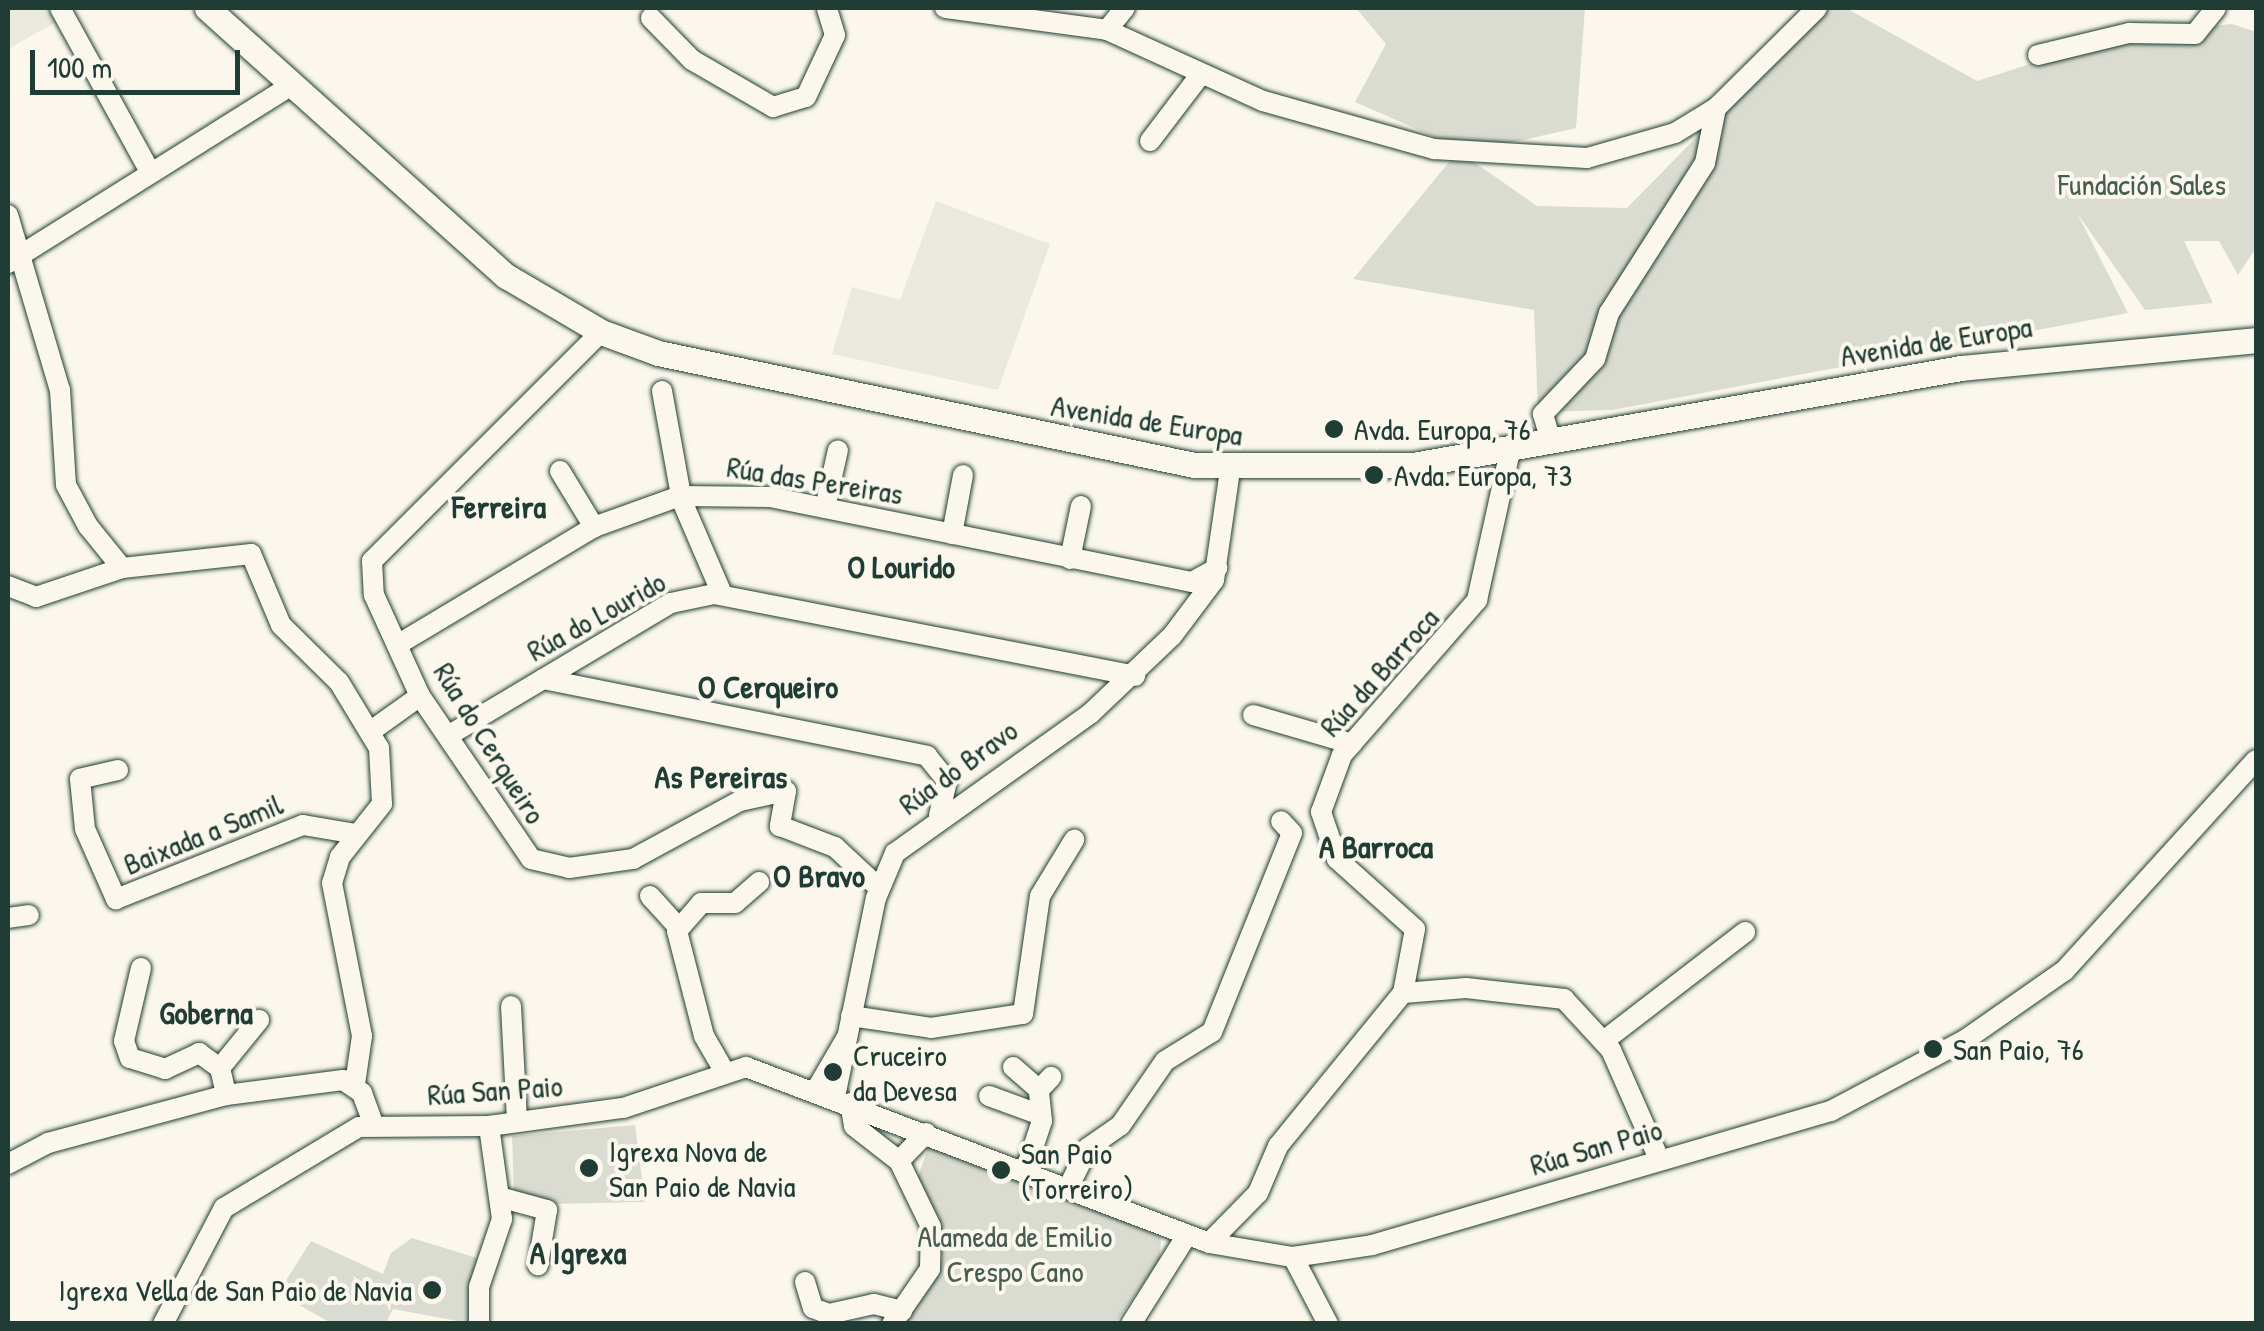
<!DOCTYPE html>
<meta charset="utf-8">
<style>
body{margin:0}
#map{position:relative;width:2264px;height:1331px;overflow:hidden;background:#fbf7ec;font-family:"Patrick Hand",sans-serif}
div>[style]{position:absolute}
.built>*{inset:0;background:#eae9de}
.green>*{inset:0;background:#dbdcd1}
.roads{filter:drop-shadow(0 0 2px #1f3d34) drop-shadow(0 0 2px #1f3d34)}
.minor>*{height:20px;margin:-10px;padding:0 10px;transform-origin:10px;border-radius:10px;background:#fbf7ec}
.major>*{height:25px;margin:-12.5px;padding:0 12.5px;transform-origin:12.5px;border-radius:12.5px;background:#fbf7ec}
.dots>*{width:28px;height:28px;translate:-50% -50%;box-sizing:border-box;border:5px solid #fbf7ec;border-radius:50%}
span{translate:-50% -50%;white-space:nowrap;text-align:center;line-height:1.15;-webkit-text-stroke:8px #fbf7ec;paint-order:stroke}
.park-label{font-size:30px;color:#455d53}
.street-label{font-size:30px;color:#1f3d34}
.poi-label{font-size:30px;color:#1f3d34}
.left{translate:0 -50%;text-align:left}
.right{translate:-100% -50%;text-align:right}
.neighbourhood-label{font-size:32px;color:#1f3d34;font-weight:700}
.frame{position:absolute;inset:0;border:10px solid #1f3d34;pointer-events:none}
.scale{position:absolute;left:30px;top:50px;width:210px;height:45px;box-sizing:border-box;border:5px solid #1f3d34;border-top:0;padding-left:12px;font-size:30px;line-height:35px;white-space:nowrap;color:#1f3d34;-webkit-text-stroke:8px #fbf7ec;paint-order:stroke}
</style>
<div id="map">
<div class="built">
<div style="clip-path:polygon(8px 8px,48px 8px,56px 22px,8px 49px)"></div>
<div style="clip-path:polygon(936px 201px,1050px 244px,998px 390px,832px 354px,852px 287px,900px 300px)"></div>
</div>
<div class="green">
<div style="clip-path:polygon(1356px 8px,1585px 8px,1576px 128px,1469px 152px,1355px 102px,1386px 44px)"></div>
<div style="clip-path:polygon(1823px 8px,1846px 8px,1977px 81px,2124px 34px,2232px 24px,2256px 32px,2256px 248px,2238px 275px,2219px 241px,2184px 241px,2213px 303px,2145px 310px,2077px 213px,2128px 313px,1612px 410px,1538px 412px,1534px 310px,1353px 279px,1458px 151px,1537px 206px,1627px 208px)"></div>
<div style="clip-path:polygon(635px 1125px,645px 1202px,552px 1204px,514px 1193px,512px 1136px)"></div>
<div style="clip-path:polygon(930px 1143px,1161px 1235px,1160px 1261px,1115px 1323px,905px 1324px,942px 1258px,937px 1214px,917px 1179px)"></div>
<div style="clip-path:polygon(412px 1238px,477px 1258px,468px 1323px,393px 1309px,386px 1323px,331px 1323px,278px 1293px,311px 1241px,383px 1274px,391px 1253px)"></div>
</div>
<div class="roads">
<div class="minor">
<div style="left:60px;top:8px;width:187px;rotate:61.2deg"></div>
<div style="left:945px;top:8px;width:163px;rotate:7.7deg"></div>
<div style="left:1107px;top:30px;width:171px;rotate:24.5deg"></div>
<div style="left:1263px;top:101px;width:178px;rotate:15.7deg"></div>
<div style="left:1434px;top:149px;width:153px;rotate:3.4deg"></div>
<div style="left:1587px;top:158px;width:91px;rotate:-15.9deg"></div>
<div style="left:1675px;top:133px;width:48px;rotate:-31.4deg"></div>
<div style="left:1716px;top:108px;width:56px;rotate:101.3deg"></div>
<div style="left:1705px;top:163px;width:178px;rotate:122.6deg"></div>
<div style="left:1609px;top:313px;width:48px;rotate:106.9deg"></div>
<div style="left:1595px;top:359px;width:76px;rotate:133.4deg"></div>
<div style="left:1543px;top:414px;width:18px;rotate:74deg"></div>
<div style="left:651px;top:18px;width:59px;rotate:45.7deg"></div>
<div style="left:692px;top:60px;width:94px;rotate:30.1deg"></div>
<div style="left:773px;top:107px;width:34px;rotate:-17deg"></div>
<div style="left:806px;top:97px;width:68px;rotate:-64.9deg"></div>
<div style="left:835px;top:35px;width:28px;rotate:-107deg"></div>
<div style="left:1107px;top:30px;width:28px;rotate:-51deg"></div>
<div style="left:2038px;top:55px;width:94px;rotate:-13.6deg"></div>
<div style="left:2129px;top:33px;width:66px;rotate:0.9deg"></div>
<div style="left:2195px;top:34px;width:33px;rotate:-51deg"></div>
<div style="left:1716px;top:108px;width:142px;rotate:-44.7deg"></div>
<div style="left:1150px;top:141px;width:84px;rotate:-52.7deg"></div>
<div style="left:8px;top:215px;width:183px;rotate:73.5deg"></div>
<div style="left:60px;top:390px;width:95px;rotate:86.4deg"></div>
<div style="left:66px;top:485px;width:47px;rotate:61.8deg"></div>
<div style="left:88px;top:526px;width:54px;rotate:51deg"></div>
<div style="left:122px;top:568px;width:130px;rotate:-6.2deg"></div>
<div style="left:251px;top:554px;width:77px;rotate:67.1deg"></div>
<div style="left:281px;top:625px;width:81px;rotate:44.5deg"></div>
<div style="left:339px;top:682px;width:77px;rotate:58.8deg"></div>
<div style="left:379px;top:748px;width:56px;rotate:86.9deg"></div>
<div style="left:382px;top:804px;width:68px;rotate:128.4deg"></div>
<div style="left:340px;top:857px;width:27px;rotate:107deg"></div>
<div style="left:332px;top:883px;width:156px;rotate:78.9deg"></div>
<div style="left:362px;top:1036px;width:49px;rotate:98.3deg"></div>
<div style="left:8px;top:263px;width:335px;rotate:-32.1deg"></div>
<div style="left:601px;top:332px;width:324px;rotate:135deg"></div>
<div style="left:372px;top:561px;width:34px;rotate:87deg"></div>
<div style="left:374px;top:595px;width:111px;rotate:65.5deg"></div>
<div style="left:420px;top:696px;width:197px;rotate:55.7deg"></div>
<div style="left:531px;top:859px;width:39px;rotate:13deg"></div>
<div style="left:569px;top:868px;width:65px;rotate:-8deg"></div>
<div style="left:633px;top:859px;width:122px;rotate:-28.5deg"></div>
<div style="left:740px;top:801px;width:47px;rotate:-12.3deg"></div>
<div style="left:786px;top:791px;width:36px;rotate:100deg"></div>
<div style="left:780px;top:826px;width:59px;rotate:20.9deg"></div>
<div style="left:835px;top:847px;width:60px;rotate:43deg"></div>
<div style="left:662px;top:391px;width:112px;rotate:79.7deg"></div>
<div style="left:682px;top:501px;width:101px;rotate:66.7deg"></div>
<div style="left:560px;top:471px;width:66px;rotate:58.7deg"></div>
<div style="left:825px;top:508px;width:59px;rotate:-77.4deg"></div>
<div style="left:952px;top:534px;width:60px;rotate:-79.4deg"></div>
<div style="left:1070px;top:559px;width:54px;rotate:-78.3deg"></div>
<div style="left:8px;top:586px;width:30px;rotate:21deg"></div>
<div style="left:36px;top:597px;width:91px;rotate:-18.6deg"></div>
<div style="left:397px;top:645px;width:230px;rotate:-30.9deg"></div>
<div style="left:594px;top:527px;width:91px;rotate:-19.8deg"></div>
<div style="left:680px;top:496px;width:90px;rotate:0.6deg"></div>
<div style="left:770px;top:497px;width:430px;rotate:11.4deg"></div>
<div style="left:1192px;top:582px;width:29px;rotate:-29deg"></div>
<div style="left:543px;top:679px;width:392px;rotate:11.3deg"></div>
<div style="left:927px;top:756px;width:32px;rotate:51deg"></div>
<div style="left:947px;top:781px;width:36px;rotate:103deg"></div>
<div style="left:1253px;top:715px;width:103px;rotate:16.3deg"></div>
<div style="left:371px;top:731px;width:60px;rotate:-35.5deg"></div>
<div style="left:451px;top:734px;width:256px;rotate:-30.8deg"></div>
<div style="left:671px;top:603px;width:44px;rotate:-11.8deg"></div>
<div style="left:714px;top:594px;width:429px;rotate:11deg"></div>
<div style="left:118px;top:770px;width:39px;rotate:167deg"></div>
<div style="left:80px;top:779px;width:50px;rotate:84.3deg"></div>
<div style="left:85px;top:829px;width:77px;rotate:66.1deg"></div>
<div style="left:116px;top:899px;width:201px;rotate:-21.6deg"></div>
<div style="left:303px;top:825px;width:54px;rotate:9.6deg"></div>
<div style="left:650px;top:896px;width:42px;rotate:47.9deg"></div>
<div style="left:8px;top:918px;width:21px;rotate:-8deg"></div>
<div style="left:141px;top:968px;width:75px;rotate:103.1deg"></div>
<div style="left:124px;top:1041px;width:18px;rotate:71deg"></div>
<div style="left:130px;top:1058px;width:37px;rotate:17deg"></div>
<div style="left:165px;top:1069px;width:38px;rotate:-25deg"></div>
<div style="left:199px;top:1053px;width:26px;rotate:36deg"></div>
<div style="left:220px;top:1068px;width:28px;rotate:77deg"></div>
<div style="left:1403px;top:993px;width:63px;rotate:-4.5deg"></div>
<div style="left:1466px;top:988px;width:99px;rotate:6.4deg"></div>
<div style="left:1564px;top:999px;width:69px;rotate:47.3deg"></div>
<div style="left:1611px;top:1050px;width:119px;rotate:66.2deg"></div>
<div style="left:511px;top:1006px;width:116px;rotate:87deg"></div>
<div style="left:851px;top:1016px;width:81px;rotate:8.5deg"></div>
<div style="left:931px;top:1028px;width:93px;rotate:-8.7deg"></div>
<div style="left:1023px;top:1014px;width:119px;rotate:-81.8deg"></div>
<div style="left:1040px;top:896px;width:66px;rotate:-58.7deg"></div>
<div style="left:1605px;top:1040px;width:177px;rotate:-37.6deg"></div>
<div style="left:1013px;top:1067px;width:35px;rotate:41deg"></div>
<div style="left:220px;top:1068px;width:62px;rotate:-50.9deg"></div>
<div style="left:723px;top:1069px;width:38px;rotate:-120deg"></div>
<div style="left:704px;top:1036px;width:108px;rotate:-104.4deg"></div>
<div style="left:677px;top:931px;width:37px;rotate:-49deg"></div>
<div style="left:701px;top:903px;width:34px"></div>
<div style="left:735px;top:903px;width:32px;rotate:-41deg"></div>
<div style="left:816px;top:1090px;width:61px;rotate:-59.7deg"></div>
<div style="left:989px;top:1096px;width:52px;rotate:20.2deg"></div>
<div style="left:835px;top:1097px;width:203px;rotate:-78.4deg"></div>
<div style="left:876px;top:898px;width:49px;rotate:-67.1deg"></div>
<div style="left:895px;top:853px;width:239px;rotate:-35.5deg"></div>
<div style="left:1090px;top:714px;width:113px;rotate:-43.6deg"></div>
<div style="left:1172px;top:636px;width:70px;rotate:-53.1deg"></div>
<div style="left:1214px;top:580px;width:111px;rotate:-81.7deg"></div>
<div style="left:850px;top:1103px;width:23px;rotate:80deg"></div>
<div style="left:854px;top:1126px;width:57px;rotate:37.9deg"></div>
<div style="left:899px;top:1161px;width:73px;rotate:64.1deg"></div>
<div style="left:931px;top:1227px;width:42px;rotate:91.4deg"></div>
<div style="left:930px;top:1269px;width:67px;rotate:124.6deg"></div>
<div style="left:899px;top:1161px;width:39px;rotate:-46deg"></div>
<div style="left:8px;top:1164px;width:45px;rotate:-27.7deg"></div>
<div style="left:48px;top:1143px;width:184px;rotate:-15.1deg"></div>
<div style="left:226px;top:1095px;width:118px;rotate:-7.3deg"></div>
<div style="left:343px;top:1080px;width:23px;rotate:34deg"></div>
<div style="left:362px;top:1093px;width:32px;rotate:70deg"></div>
<div style="left:1025px;top:1172px;width:54px;rotate:-71.6deg"></div>
<div style="left:1042px;top:1121px;width:31px;rotate:-96deg"></div>
<div style="left:1039px;top:1090px;width:18px;rotate:-47deg"></div>
<div style="left:1068px;top:1188px;width:45px;rotate:-63.4deg"></div>
<div style="left:1088px;top:1148px;width:39px;rotate:-35deg"></div>
<div style="left:1120px;top:1126px;width:79px;rotate:-55.3deg"></div>
<div style="left:1165px;top:1061px;width:55px;rotate:-31.7deg"></div>
<div style="left:1212px;top:1032px;width:214px;rotate:-68.1deg"></div>
<div style="left:1292px;top:833px;width:16px;rotate:-133deg"></div>
<div style="left:499px;top:1197px;width:50px;rotate:15.2deg"></div>
<div style="left:547px;top:1210px;width:56px;rotate:99.3deg"></div>
<div style="left:1209px;top:1243px;width:70px;rotate:-45.6deg"></div>
<div style="left:1258px;top:1193px;width:51px;rotate:-66.9deg"></div>
<div style="left:1278px;top:1146px;width:198px;rotate:-50.8deg"></div>
<div style="left:1403px;top:993px;width:65px;rotate:-79.4deg"></div>
<div style="left:1415px;top:929px;width:105px;rotate:-138.1deg"></div>
<div style="left:1337px;top:859px;width:50px;rotate:-108.8deg"></div>
<div style="left:1321px;top:812px;width:61px;rotate:-69.8deg"></div>
<div style="left:1342px;top:755px;width:206px;rotate:-48.9deg"></div>
<div style="left:1477px;top:600px;width:153px;rotate:-77.5deg"></div>
<div style="left:1293px;top:1257px;width:76px;rotate:62.4deg"></div>
<div style="left:805px;top:1282px;width:27px;rotate:73deg"></div>
<div style="left:813px;top:1308px;width:17px;rotate:21deg"></div>
<div style="left:829px;top:1314px;width:46px;rotate:-12.5deg"></div>
<div style="left:874px;top:1304px;width:29px;rotate:14deg"></div>
<div style="left:163px;top:1324px;width:131px;rotate:-62.3deg"></div>
<div style="left:224px;top:1208px;width:157px;rotate:-31deg"></div>
<div style="left:359px;top:1127px;width:130px;rotate:-0.4deg"></div>
<div style="left:489px;top:1126px;width:135px;rotate:-7.7deg"></div>
<div style="left:623px;top:1108px;width:130px;rotate:-18.4deg"></div>
<div style="left:746px;top:1067px;width:495px;rotate:20.8deg"></div>
<div style="left:1209px;top:1243px;width:85px;rotate:9.5deg"></div>
<div style="left:1293px;top:1257px;width:80px;rotate:-8.6deg"></div>
<div style="left:1372px;top:1245px;width:478px;rotate:-16.3deg"></div>
<div style="left:1831px;top:1111px;width:152px;rotate:-27.9deg"></div>
<div style="left:1965px;top:1040px;width:121px;rotate:-34.9deg"></div>
<div style="left:2064px;top:971px;width:285px;rotate:-47.7deg"></div>
<div style="left:479px;top:1324px;width:37px;rotate:-90deg"></div>
<div style="left:479px;top:1287px;width:72px;rotate:-71.3deg"></div>
<div style="left:502px;top:1219px;width:94px;rotate:-98deg"></div>
<div style="left:1131px;top:1324px;width:105px;rotate:-57.8deg"></div>
</div>
<div class="major">
<div style="left:207px;top:8px;width:402px;rotate:41.9deg"></div>
<div style="left:506px;top:276px;width:110px;rotate:30.5deg"></div>
<div style="left:601px;top:332px;width:61px;rotate:20.2deg"></div>
<div style="left:658px;top:353px;width:548px;rotate:11.8deg"></div>
<div style="left:1194px;top:465px;width:219px"></div>
<div style="left:1413px;top:465px;width:557px;rotate:-10.04deg"></div>
<div style="left:1961px;top:368px;width:296px;rotate:-5.4deg"></div>
</div>
</div>
<div class="dots">
<div style="left:1334px;top:429px;background:#1f3d34"></div>
<div style="left:1374px;top:475px;background:#1f3d34"></div>
<div style="left:1933px;top:1049px;background:#1f3d34"></div>
<div style="left:833px;top:1072px;background:#1f3d34"></div>
<div style="left:589px;top:1168px;background:#1f3d34"></div>
<div style="left:1001px;top:1170px;background:#1f3d34"></div>
<div style="left:432px;top:1290px;background:#1f3d34"></div>
</div>
<div class="park-label">
<span style="left:2142px;top:184px">Fundación Sales</span>
<span style="left:1015px;top:1253px">Alameda de Emilio<br>Crespo Cano</span>
</div>
<div class="street-label">
<span style="left:1936px;top:341px;rotate:-9deg">Avenida de Europa</span>
<span style="left:1147px;top:420px;rotate:9deg">Avenida de Europa</span>
<span style="left:815px;top:480px;rotate:9deg">Rúa das Pereiras</span>
<span style="left:596px;top:616px;rotate:-29deg">Rúa do Lourido</span>
<span style="left:1379px;top:672px;rotate:-48deg">Rúa da Barroca</span>
<span style="left:490px;top:743px;rotate:58deg">Rúa do Cerqueiro</span>
<span style="left:958px;top:767px;rotate:-36deg">Rúa do Bravo</span>
<span style="left:203px;top:834px;rotate:-22deg">Baixada a Samil</span>
<span style="left:495px;top:1090px;rotate:-4deg">Rúa San Paio</span>
<span style="left:1596px;top:1147px;rotate:-16deg">Rúa San Paio</span>
</div>
<div class="poi-label">
<span class="left" style="left:1354px;top:429px">Avda. Europa, 76</span>
<span class="left" style="left:1394px;top:475px">Avda. Europa, 73</span>
<span class="left" style="left:1953px;top:1049px">San Paio, 76</span>
<span class="left" style="left:853px;top:1072px">Cruceiro<br>da Devesa</span>
<span class="left" style="left:609px;top:1168px">Igrexa Nova de<br>San Paio de Navia</span>
<span class="left" style="left:1021px;top:1170px">San Paio<br>(Torreiro)</span>
<span class="right" style="left:412px;top:1290px">Igrexa Vella de San Paio de Navia</span>
</div>
<div class="neighbourhood-label">
<span style="left:499px;top:507px">Ferreira</span>
<span style="left:901px;top:567px">O Lourido</span>
<span style="left:768px;top:687px">O Cerqueiro</span>
<span style="left:721px;top:777px">As Pereiras</span>
<span style="left:1376px;top:847px">A Barroca</span>
<span style="left:819px;top:876px">O Bravo</span>
<span style="left:206px;top:1013px">Goberna</span>
<span style="left:578px;top:1253px">A Igrexa</span>
</div>
<div class="frame"></div>
<div class="scale">100 m</div>
</div>
